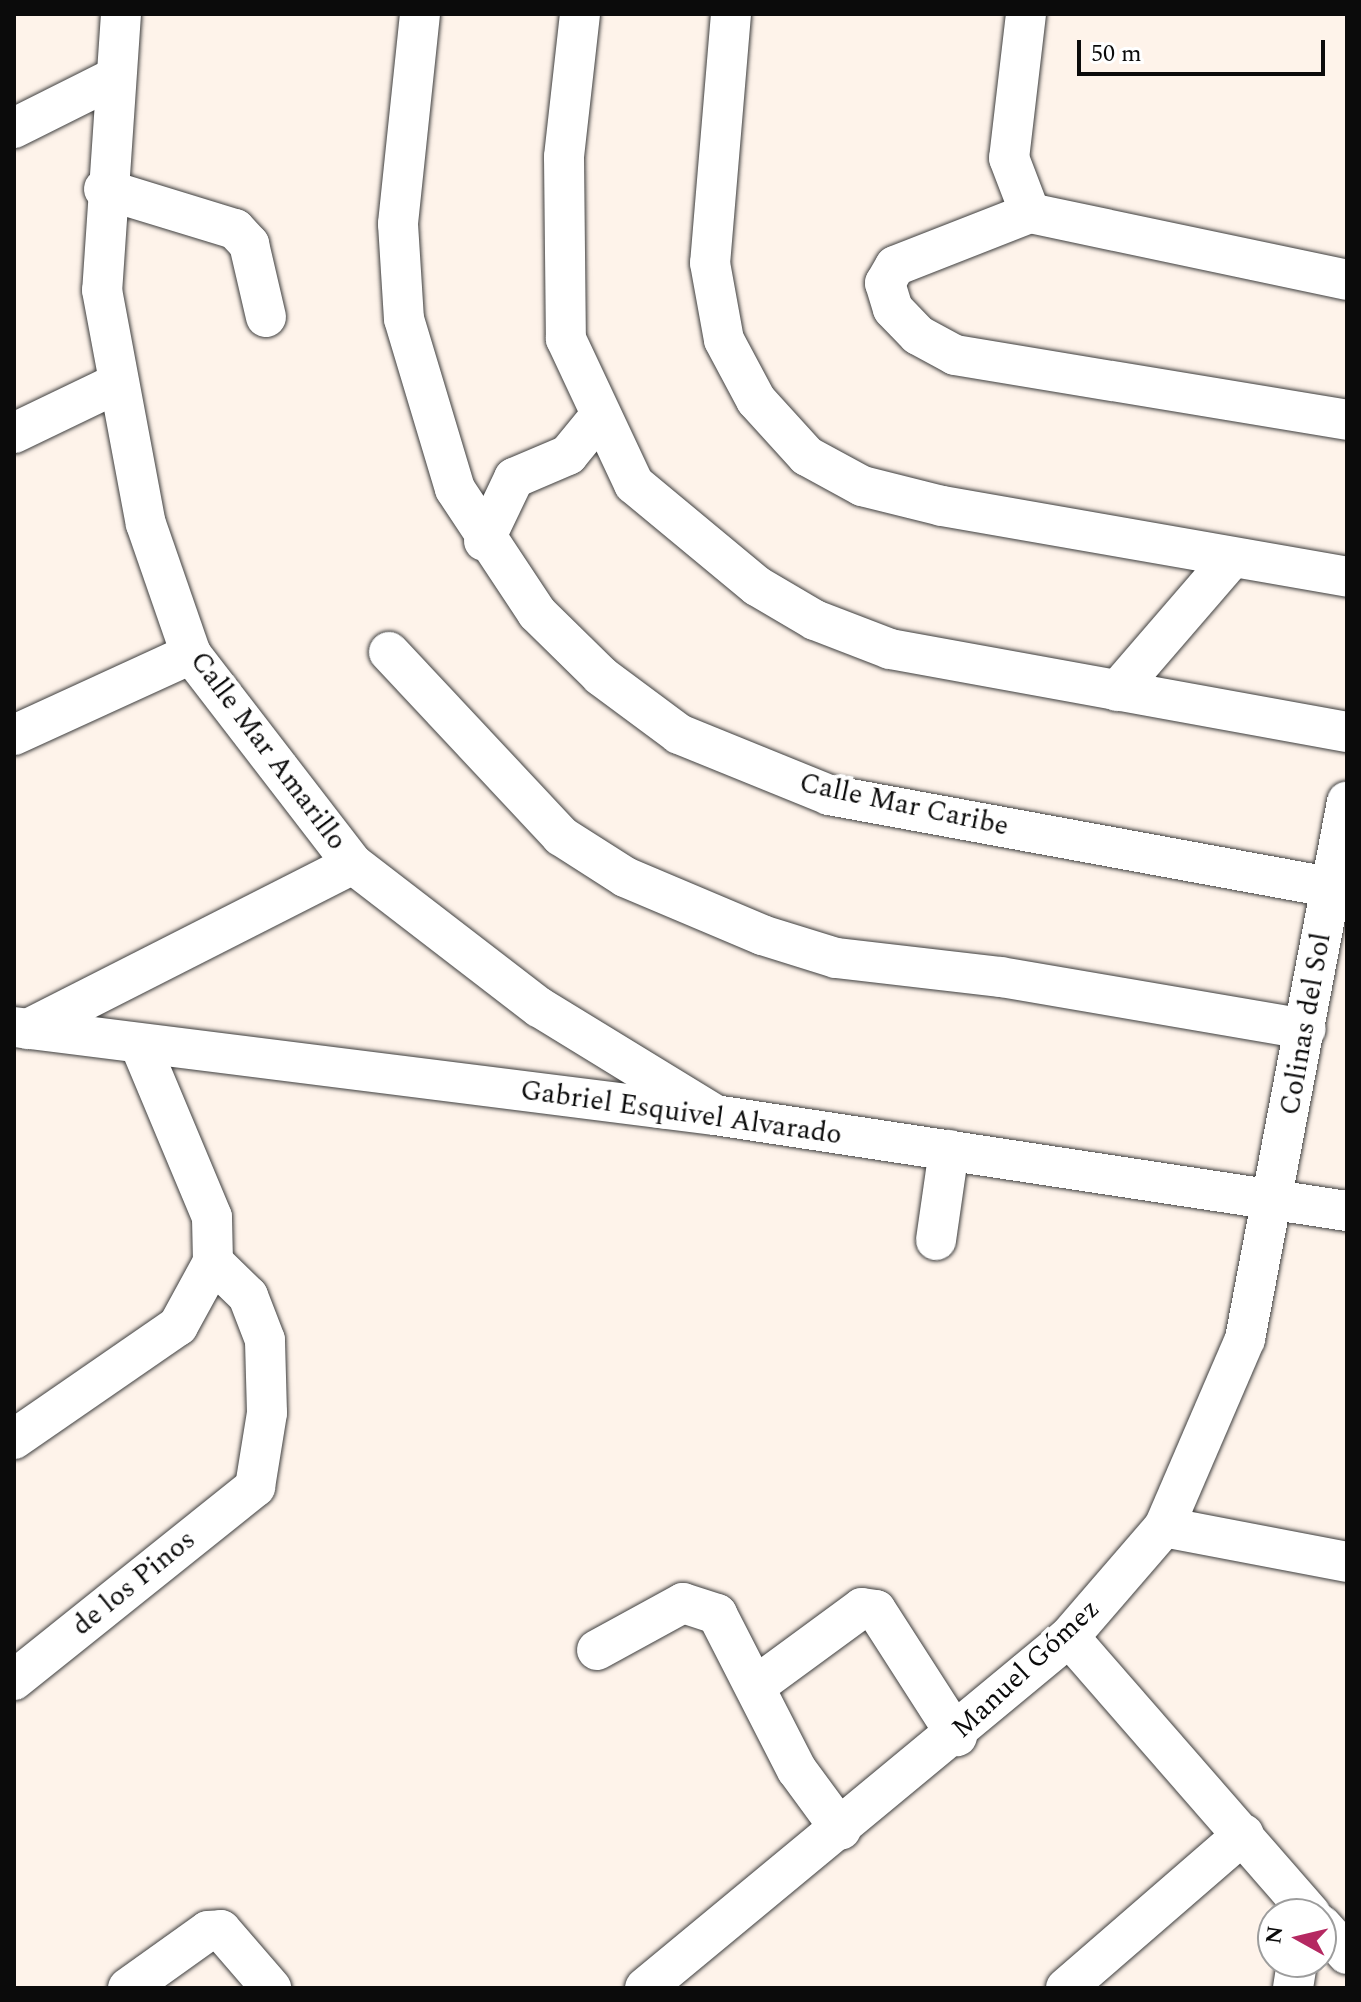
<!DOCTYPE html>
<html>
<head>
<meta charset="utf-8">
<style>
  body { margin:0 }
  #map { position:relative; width:1361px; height:2002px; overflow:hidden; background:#fef3ea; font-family:Spectral,serif }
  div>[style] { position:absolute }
  .roads { filter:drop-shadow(0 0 2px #3e3e3e) drop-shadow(0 0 2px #3e3e3e) }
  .minor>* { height:40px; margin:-20px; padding:0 20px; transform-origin:20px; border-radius:20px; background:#fff }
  span { translate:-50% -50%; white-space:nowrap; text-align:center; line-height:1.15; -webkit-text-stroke:8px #fff; paint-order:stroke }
  .street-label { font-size:28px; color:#0b0b0b }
  .frame { position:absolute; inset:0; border:16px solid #0b0b0b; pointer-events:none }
  .north { position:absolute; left:1257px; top:1898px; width:80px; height:80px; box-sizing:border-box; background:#fff; border:2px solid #9d9d9d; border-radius:50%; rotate:278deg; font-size:22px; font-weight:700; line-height:32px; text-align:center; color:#0b0b0b }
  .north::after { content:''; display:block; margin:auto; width:28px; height:36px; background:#b52962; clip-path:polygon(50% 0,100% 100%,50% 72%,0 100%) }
  .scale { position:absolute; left:1077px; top:40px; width:248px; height:36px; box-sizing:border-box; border:4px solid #0b0b0b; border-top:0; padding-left:10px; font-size:24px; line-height:28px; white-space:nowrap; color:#0b0b0b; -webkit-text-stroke:6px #fff; paint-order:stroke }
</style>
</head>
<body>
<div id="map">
  <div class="roads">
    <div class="minor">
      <div style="left:121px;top:14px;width:277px;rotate:93.9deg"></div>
      <div style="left:102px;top:290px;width:238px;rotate:79.4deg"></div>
      <div style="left:146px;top:524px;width:138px;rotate:70.9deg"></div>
      <div style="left:191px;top:654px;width:265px;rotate:52.4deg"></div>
      <div style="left:353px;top:864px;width:235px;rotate:37.6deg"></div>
      <div style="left:539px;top:1007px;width:206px;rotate:31.5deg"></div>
      <div style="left:420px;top:14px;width:211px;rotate:96deg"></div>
      <div style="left:398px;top:224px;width:95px;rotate:86.4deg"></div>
      <div style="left:404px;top:319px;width:177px;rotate:73.3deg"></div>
      <div style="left:455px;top:489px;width:149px;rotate:56.5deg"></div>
      <div style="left:537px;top:613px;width:90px;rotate:44.5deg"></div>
      <div style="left:601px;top:676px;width:97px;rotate:36.6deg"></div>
      <div style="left:679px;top:734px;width:162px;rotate:22.1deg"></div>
      <div style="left:829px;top:795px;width:508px;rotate:10.43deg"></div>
      <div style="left:580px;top:14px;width:144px;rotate:96.4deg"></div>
      <div style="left:564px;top:157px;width:182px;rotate:89.4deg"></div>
      <div style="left:566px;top:339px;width:160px;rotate:64.9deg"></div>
      <div style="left:634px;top:484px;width:160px;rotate:39.7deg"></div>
      <div style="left:757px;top:586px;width:67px;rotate:30.4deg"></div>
      <div style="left:815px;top:620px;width:80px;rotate:21.1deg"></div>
      <div style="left:890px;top:649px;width:464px;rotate:10.3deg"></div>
      <div style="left:731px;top:14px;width:250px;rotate:94.8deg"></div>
      <div style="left:710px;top:263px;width:78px;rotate:79.7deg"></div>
      <div style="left:724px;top:340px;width:68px;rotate:61.9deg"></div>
      <div style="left:756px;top:400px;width:76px;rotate:47.7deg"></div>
      <div style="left:807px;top:456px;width:63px;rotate:28.6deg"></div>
      <div style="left:862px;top:486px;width:82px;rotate:14deg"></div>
      <div style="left:942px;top:506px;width:411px;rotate:9.9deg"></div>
      <div style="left:1026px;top:14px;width:145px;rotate:96.7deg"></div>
      <div style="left:1009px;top:158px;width:59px;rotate:69.1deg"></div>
      <div style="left:1030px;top:213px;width:324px;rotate:11.9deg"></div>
      <div style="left:14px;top:128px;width:110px;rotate:-26.6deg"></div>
      <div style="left:104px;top:189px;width:137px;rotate:17deg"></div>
      <div style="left:235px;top:229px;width:21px;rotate:47deg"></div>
      <div style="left:249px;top:244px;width:75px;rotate:76.9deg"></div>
      <div style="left:1030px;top:213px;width:145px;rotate:158.6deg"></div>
      <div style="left:895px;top:266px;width:20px;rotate:120deg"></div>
      <div style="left:885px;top:283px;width:27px;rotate:73deg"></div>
      <div style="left:893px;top:309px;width:36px;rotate:46deg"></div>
      <div style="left:918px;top:335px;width:42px;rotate:28.4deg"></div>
      <div style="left:955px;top:355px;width:397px;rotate:9.4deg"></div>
      <div style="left:14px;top:433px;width:115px;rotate:-25.7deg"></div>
      <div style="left:484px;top:541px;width:70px;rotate:-64.5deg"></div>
      <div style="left:514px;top:478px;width:59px;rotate:-23.1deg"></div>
      <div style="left:568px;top:455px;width:49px;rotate:-50.8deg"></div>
      <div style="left:389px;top:652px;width:252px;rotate:46.9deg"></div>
      <div style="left:561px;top:836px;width:76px;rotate:32.6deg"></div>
      <div style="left:625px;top:877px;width:149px;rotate:22.9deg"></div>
      <div style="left:762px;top:935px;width:77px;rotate:17.3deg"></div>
      <div style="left:836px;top:958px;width:166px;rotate:6.6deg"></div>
      <div style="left:1001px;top:977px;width:309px;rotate:9.7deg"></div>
      <div style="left:1117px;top:691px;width:173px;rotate:-49.2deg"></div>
      <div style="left:14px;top:735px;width:195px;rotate:-24.6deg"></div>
      <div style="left:14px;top:1027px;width:707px;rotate:7.16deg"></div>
      <div style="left:715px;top:1115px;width:639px;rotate:8.64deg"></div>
      <div style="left:28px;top:1029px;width:364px;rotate:-26.9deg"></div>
      <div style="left:936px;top:1240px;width:91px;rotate:-81.8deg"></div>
      <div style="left:14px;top:1439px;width:199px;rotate:-34.6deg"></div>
      <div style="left:178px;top:1326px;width:73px;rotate:-61.3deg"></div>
      <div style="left:213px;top:1262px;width:45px;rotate:-91.3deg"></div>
      <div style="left:212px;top:1217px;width:186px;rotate:-112.7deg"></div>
      <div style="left:1164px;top:1527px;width:186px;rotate:10.8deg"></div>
      <div style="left:1069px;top:1637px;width:368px;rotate:48.9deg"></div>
      <div style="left:597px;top:1650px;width:98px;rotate:-28.7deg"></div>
      <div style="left:683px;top:1603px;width:36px;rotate:18deg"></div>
      <div style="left:717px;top:1614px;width:175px;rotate:62.9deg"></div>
      <div style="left:797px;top:1770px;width:74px;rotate:53.7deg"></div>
      <div style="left:14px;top:1680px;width:309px;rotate:-38.7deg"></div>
      <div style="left:255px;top:1487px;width:75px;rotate:-80.8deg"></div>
      <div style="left:267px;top:1413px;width:73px;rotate:-91.6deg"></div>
      <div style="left:265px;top:1340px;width:47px;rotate:-111.1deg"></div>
      <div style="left:248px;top:1296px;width:49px;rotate:-135.8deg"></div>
      <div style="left:757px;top:1685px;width:130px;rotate:-36.3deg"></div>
      <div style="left:862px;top:1608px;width:14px;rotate:8deg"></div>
      <div style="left:876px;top:1610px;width:150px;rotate:57.3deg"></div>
      <div style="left:1321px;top:1925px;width:39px;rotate:48deg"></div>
      <div style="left:128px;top:1988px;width:98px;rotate:-35.5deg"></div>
      <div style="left:208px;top:1931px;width:13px;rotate:-4deg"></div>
      <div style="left:221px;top:1930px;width:77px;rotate:49.2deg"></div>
      <div style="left:645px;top:1988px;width:550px;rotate:-39.62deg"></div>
      <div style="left:1069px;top:1637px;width:145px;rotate:-49.2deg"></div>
      <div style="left:1164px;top:1527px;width:205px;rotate:-66.7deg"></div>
      <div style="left:1245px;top:1339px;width:547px;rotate:-79.25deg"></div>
      <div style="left:1066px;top:1988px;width:235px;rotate:-40.9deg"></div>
      <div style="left:1293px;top:1988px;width:26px;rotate:-81deg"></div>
    </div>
  </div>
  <div class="street-label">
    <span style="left:268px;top:751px;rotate:53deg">Calle Mar Amarillo</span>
    <span style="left:904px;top:805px;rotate:12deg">Calle Mar Caribe</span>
    <span style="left:1306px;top:1024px;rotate:-80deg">Colinas del Sol</span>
    <span style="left:681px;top:1113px;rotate:8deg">Gabriel Esquivel Alvarado</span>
    <span style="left:134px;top:1583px;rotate:-39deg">de los Pinos</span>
    <span style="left:1026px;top:1669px;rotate:-43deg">Manuel Gómez</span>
  </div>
  <div class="frame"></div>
  <div class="north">N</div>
  <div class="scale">50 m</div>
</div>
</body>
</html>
